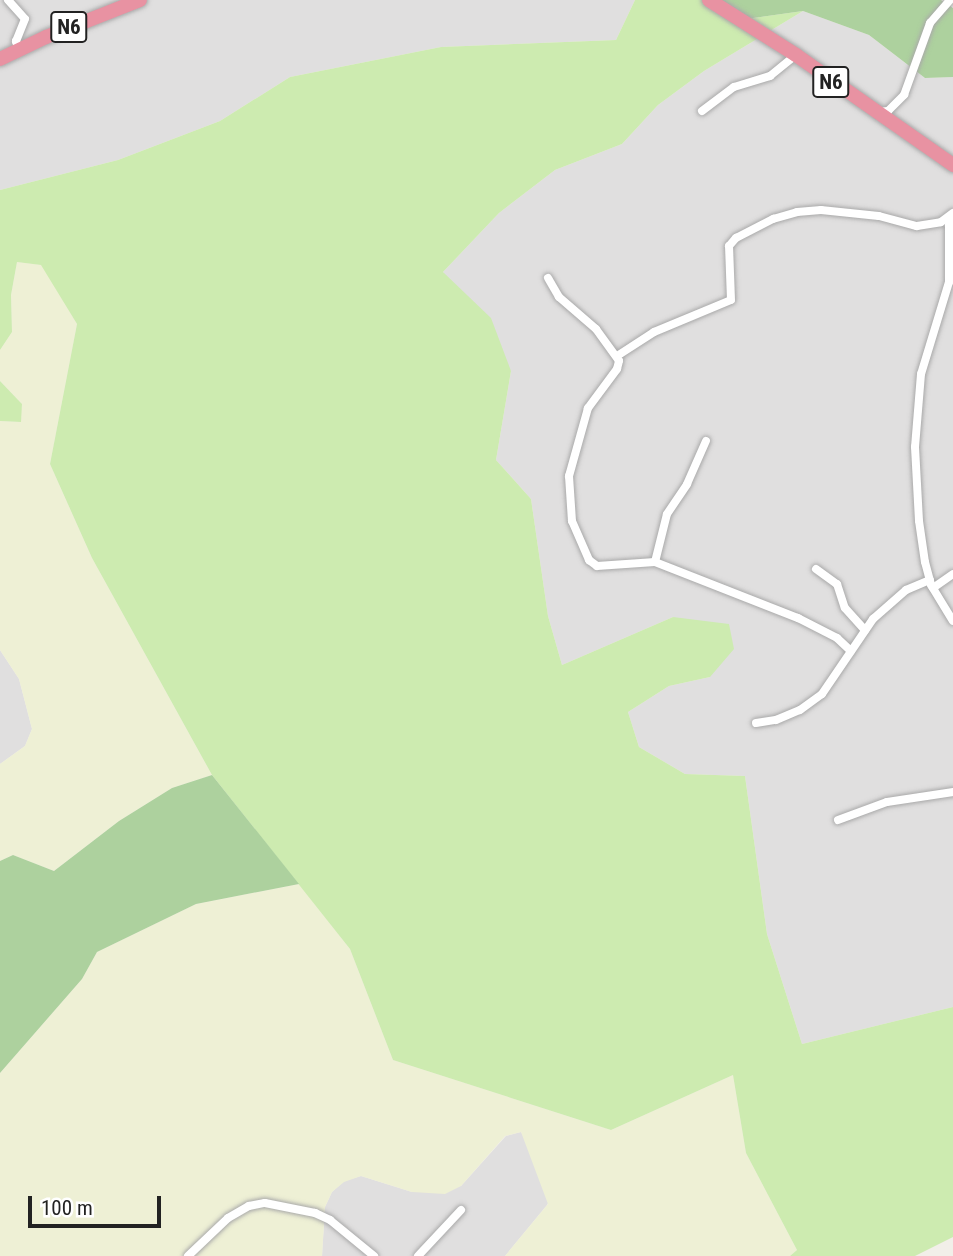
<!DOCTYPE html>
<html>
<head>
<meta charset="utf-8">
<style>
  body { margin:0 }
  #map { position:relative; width:953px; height:1256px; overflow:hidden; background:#f2efe9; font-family:"Roboto Condensed",sans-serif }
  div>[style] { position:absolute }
  .residential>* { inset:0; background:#e0dfdf }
  .farmland>* { inset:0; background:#eef0d5 }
  .grass>* { inset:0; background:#cdebb0 }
  .forest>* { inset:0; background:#add19e }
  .roads { filter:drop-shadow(0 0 2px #a9a9a9) drop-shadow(0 0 2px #a9a9a9) }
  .street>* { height:8px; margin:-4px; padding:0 4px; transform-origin:4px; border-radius:4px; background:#fff }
  .highway>* { height:14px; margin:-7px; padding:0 7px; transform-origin:7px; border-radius:7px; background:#e892a2 }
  span { translate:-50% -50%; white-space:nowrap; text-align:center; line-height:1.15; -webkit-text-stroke:5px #fff; paint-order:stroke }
  .shield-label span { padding:2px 5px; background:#fff; border:2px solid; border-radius:5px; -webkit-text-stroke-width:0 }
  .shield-label { font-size:21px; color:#222; font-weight:700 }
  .scale { position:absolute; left:28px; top:1196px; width:133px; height:32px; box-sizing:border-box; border:4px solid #222; border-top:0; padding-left:9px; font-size:21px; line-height:24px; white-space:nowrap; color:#222; -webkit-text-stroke:5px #fff; paint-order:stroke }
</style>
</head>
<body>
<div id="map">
  <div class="residential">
    <div style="clip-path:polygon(0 0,635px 0,616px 40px,441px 47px,290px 77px,220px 121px,118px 160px,0 190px)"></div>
    <div style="clip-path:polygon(803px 11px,869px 35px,925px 78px,953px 77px,953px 1007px,802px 1044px,767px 934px,745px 776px,685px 774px,639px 747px,628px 712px,669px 686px,710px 677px,673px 617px,562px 665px,548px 616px,531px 499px,496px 460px,511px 371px,443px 272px,499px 213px,555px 170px,622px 144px,658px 105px,704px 71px)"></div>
    <div style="clip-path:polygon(0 650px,19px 679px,32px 729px,25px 746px,0 764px)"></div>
    <div style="clip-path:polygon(521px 1132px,554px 1190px,547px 1205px,505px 1256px,322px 1256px,325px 1207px,332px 1192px,344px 1181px,361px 1176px,412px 1192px,461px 1186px,506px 1136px)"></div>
  </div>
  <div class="farmland">
    <div style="clip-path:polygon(17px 262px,42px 265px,77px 324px,50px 464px,92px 558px,212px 775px,172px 788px,119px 821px,54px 871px,13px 855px,0 861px,0 764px,25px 746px,32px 729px,19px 679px,0 650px,0 421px,20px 422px,22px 404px,0 381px,0 350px,12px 332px,11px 295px)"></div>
    <div style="clip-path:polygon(299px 884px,350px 949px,393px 1060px,611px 1130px,733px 1075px,746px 1153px,797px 1250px,790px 1256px,505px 1256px,548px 1204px,521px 1132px,505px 1136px,461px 1186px,445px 1194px,412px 1192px,361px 1176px,344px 1182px,332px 1192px,325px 1207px,322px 1256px,0 1256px,0 1073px,82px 979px,97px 952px,196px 904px)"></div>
  </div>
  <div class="grass">
    <div style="clip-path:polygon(635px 0,721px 0,746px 19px,803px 11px,704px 71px,658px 105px,622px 144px,555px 170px,499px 213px,443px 272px,491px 318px,511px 371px,496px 460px,531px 499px,548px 616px,562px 665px,673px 617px,729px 624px,734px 649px,710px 677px,669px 686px,628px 712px,639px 747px,685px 774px,745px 776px,767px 934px,802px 1044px,953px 1007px,953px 1237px,915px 1256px,790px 1256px,797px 1250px,746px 1153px,733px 1075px,611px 1130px,393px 1060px,350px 949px,212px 775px,92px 558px,50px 464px,77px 324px,41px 265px,17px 262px,11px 295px,12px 332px,0 350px,0 190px,118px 160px,220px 121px,290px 77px,441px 47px,616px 40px)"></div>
    <div style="clip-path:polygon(0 381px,22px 404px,21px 422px,0 421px)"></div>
  </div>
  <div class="forest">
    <div style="clip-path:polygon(721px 0,941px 0,953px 8px,953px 77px,925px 78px,869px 35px,803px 11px,746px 19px)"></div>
    <div style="clip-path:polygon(212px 775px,299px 884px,196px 904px,97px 952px,82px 979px,0 1073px,0 861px,13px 855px,54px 871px,119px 821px,172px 788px)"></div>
  </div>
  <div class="roads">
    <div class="street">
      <div style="left:8px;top:0;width:25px;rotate:48deg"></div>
      <div style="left:25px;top:19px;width:24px;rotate:112deg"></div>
      <div style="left:16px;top:41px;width:8px;rotate:76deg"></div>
      <div style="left:702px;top:111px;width:40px;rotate:-37deg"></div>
      <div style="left:734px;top:87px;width:38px;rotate:-17deg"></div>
      <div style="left:770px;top:76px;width:33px;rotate:-39deg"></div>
      <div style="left:878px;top:112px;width:10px;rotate:-6deg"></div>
      <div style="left:888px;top:111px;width:23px;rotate:-45deg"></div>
      <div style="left:904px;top:95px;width:77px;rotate:-70.1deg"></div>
      <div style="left:930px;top:23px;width:30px;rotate:-49deg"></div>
      <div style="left:953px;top:214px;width:12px;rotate:110deg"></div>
      <div style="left:949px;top:225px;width:57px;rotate:90deg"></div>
      <div style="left:949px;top:282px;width:96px;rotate:106.9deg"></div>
      <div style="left:921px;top:374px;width:73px;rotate:94.7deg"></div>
      <div style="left:915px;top:447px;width:74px;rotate:86.9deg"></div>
      <div style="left:919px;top:521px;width:41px;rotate:81.7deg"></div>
      <div style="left:925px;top:562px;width:24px;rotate:75deg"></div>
      <div style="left:931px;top:585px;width:42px;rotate:58.6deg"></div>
      <div style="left:548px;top:278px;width:22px;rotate:60deg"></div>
      <div style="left:559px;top:297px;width:49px;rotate:40.9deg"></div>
      <div style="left:596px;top:329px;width:39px;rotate:54deg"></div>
      <div style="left:619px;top:361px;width:8px;rotate:104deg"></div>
      <div style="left:617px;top:369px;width:49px;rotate:126.6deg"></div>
      <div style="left:588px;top:408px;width:71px;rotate:105.6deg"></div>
      <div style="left:569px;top:476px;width:45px;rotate:86.2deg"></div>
      <div style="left:572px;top:521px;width:43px;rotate:66.4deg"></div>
      <div style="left:589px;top:560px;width:10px;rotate:37deg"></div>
      <div style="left:597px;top:566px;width:58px;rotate:-3.9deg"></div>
      <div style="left:655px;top:562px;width:154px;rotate:21.4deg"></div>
      <div style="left:798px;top:618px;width:44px;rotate:27.1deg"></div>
      <div style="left:837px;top:638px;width:19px;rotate:43deg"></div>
      <div style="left:617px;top:356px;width:44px;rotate:-33deg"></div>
      <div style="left:654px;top:332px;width:83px;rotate:-22.6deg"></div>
      <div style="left:731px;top:300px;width:54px;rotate:-92.1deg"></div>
      <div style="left:729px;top:246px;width:11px;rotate:-49deg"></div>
      <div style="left:736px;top:238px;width:42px;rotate:-27.2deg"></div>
      <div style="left:773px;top:219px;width:25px;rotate:-16deg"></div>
      <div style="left:797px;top:212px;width:24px;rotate:-5deg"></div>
      <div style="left:821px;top:210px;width:58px;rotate:5.9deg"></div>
      <div style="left:879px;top:216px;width:39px;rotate:15deg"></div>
      <div style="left:917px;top:226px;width:24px;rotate:-9deg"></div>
      <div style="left:941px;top:222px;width:15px;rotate:-37deg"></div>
      <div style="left:655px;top:562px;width:49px;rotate:-76deg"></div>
      <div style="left:667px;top:514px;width:36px;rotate:-56deg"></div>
      <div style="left:687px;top:484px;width:47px;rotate:-66.2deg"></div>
      <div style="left:816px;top:569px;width:26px;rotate:36deg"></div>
      <div style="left:837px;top:584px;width:25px;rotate:72deg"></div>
      <div style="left:845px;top:608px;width:30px;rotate:48deg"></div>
      <div style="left:933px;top:588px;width:24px;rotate:-35deg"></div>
      <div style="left:756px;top:723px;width:20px;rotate:-9deg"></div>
      <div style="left:776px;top:720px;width:26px;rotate:-23deg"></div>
      <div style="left:800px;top:710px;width:27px;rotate:-36deg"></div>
      <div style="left:822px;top:694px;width:91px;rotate:-55.8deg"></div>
      <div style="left:873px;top:619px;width:44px;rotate:-41.3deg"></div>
      <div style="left:906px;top:590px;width:26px;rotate:-23deg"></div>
      <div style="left:838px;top:820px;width:52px;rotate:-20.2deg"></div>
      <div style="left:887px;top:802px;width:67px;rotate:-8.6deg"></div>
      <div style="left:188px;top:1256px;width:55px;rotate:-43.5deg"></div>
      <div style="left:228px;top:1218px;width:24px;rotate:-30deg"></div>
      <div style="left:249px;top:1206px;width:16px;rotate:-11deg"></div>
      <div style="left:265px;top:1203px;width:51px;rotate:11.3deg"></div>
      <div style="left:315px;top:1213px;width:17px;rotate:25deg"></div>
      <div style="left:330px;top:1220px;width:57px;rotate:39.3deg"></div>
      <div style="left:418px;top:1256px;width:63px;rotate:-46.9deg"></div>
    </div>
    <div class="highway">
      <div style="left:709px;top:0;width:103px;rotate:32.3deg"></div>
      <div style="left:796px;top:55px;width:192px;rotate:35deg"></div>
      <div style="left:0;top:59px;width:51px;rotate:-25.6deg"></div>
      <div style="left:46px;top:37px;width:101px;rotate:-21.5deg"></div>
    </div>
  </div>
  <div class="shield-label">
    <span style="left:69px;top:27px">N6</span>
    <span style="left:831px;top:82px">N6</span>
  </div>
  <div class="scale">100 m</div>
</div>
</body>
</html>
